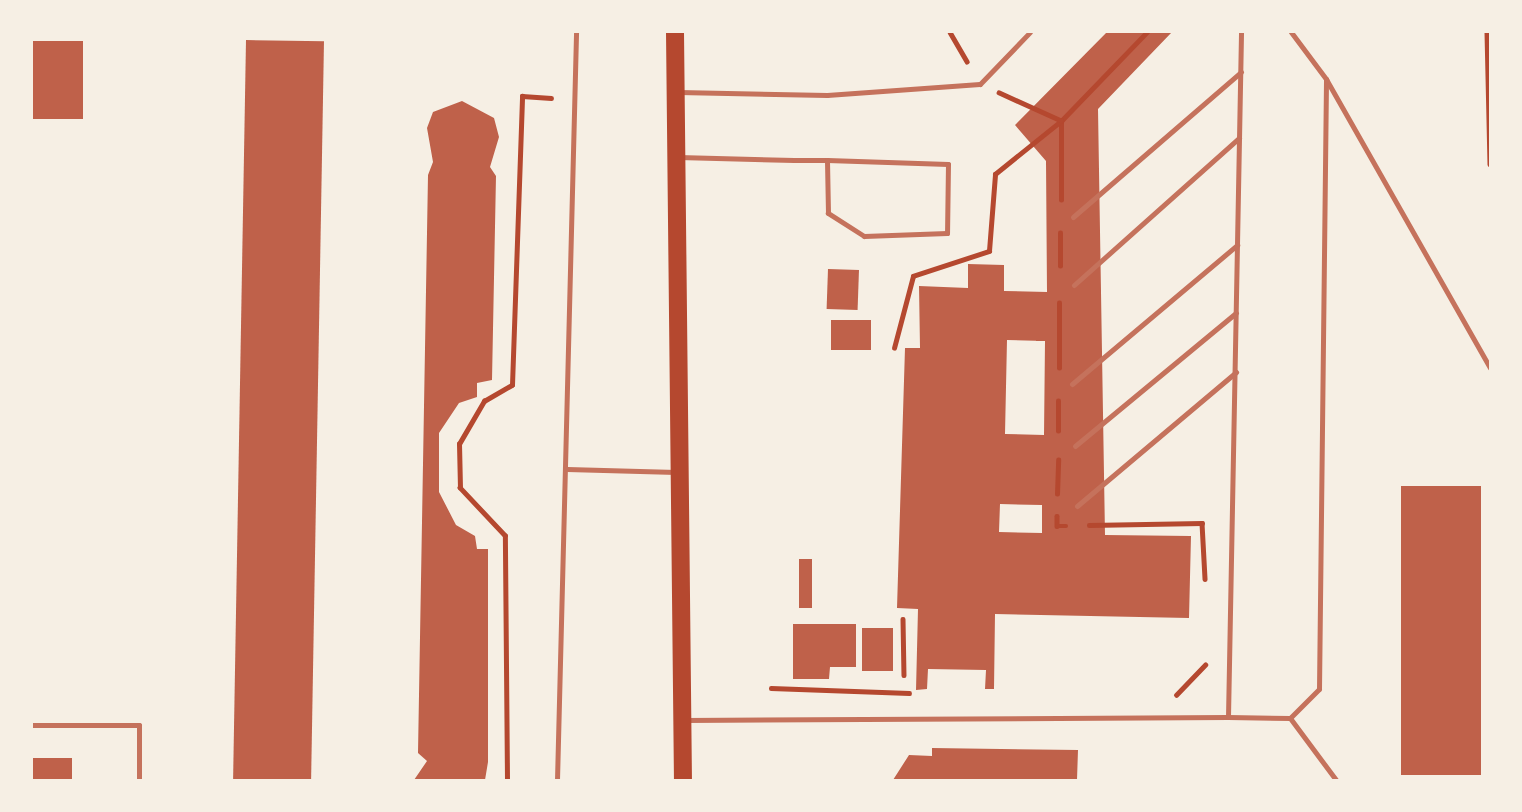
<!DOCTYPE html>
<html>
<head>
<meta charset="utf-8">
<style>
  body { margin:0 }
  #map { position:relative; width:1522px; height:812px; overflow:hidden; background:#f6efe4; font-family:Raleway,sans-serif }
  div>[style] { position:absolute }
  .building>* { inset:0; background:#bf614a; transform-origin:0 0 }
  .path>* { height:4.5px; margin:-2.25px; padding:0 2.25px; transform-origin:2.25px; border-radius:2.25px; background:#b5482f }
  .service>* { height:5px; margin:-2.5px; padding:0 2.5px; transform-origin:2.5px; border-radius:2.5px; background:#c5725c }
  .primary>* { height:18px; margin:-9px; padding:0 9px; transform-origin:9px; border-radius:9px; background:#b5482f }
  span { translate:-50% -50%; white-space:nowrap; text-align:center; line-height:1.15; -webkit-text-stroke:5px #f6efe4; paint-order:stroke }
  .frame { position:absolute; inset:0; border:33px solid #f6efe4; pointer-events:none }
</style>
</head>
<body>
<div id="map">
  <div class="building">
    <div style="clip-path:polygon(evenodd,1107px 32px,1172px 32px,1098px 109px,1105px 535px,1191px 536px,1189px 618px,995px 614px,994px 689px,985px 689px,986px 670px,928px 669px,927px 689px,916px 690px,918px 609px,897px 608px,905px 348px,920px 348px,919px 286px,968px 288px,968px 264px,1004px 265px,1004px 291px,1047px 292px,1046px 161px,1015px 125px,1107px 32px,1007px 340px,1045px 341px,1044px 435px,1005px 434px,1007px 340px,1107px 32px,1000px 504px,1042px 505px,1042px 533px,999px 532px,1000px 504px)"></div>
    <div style="left:246px;top:40px;width:78px;height:740px;rotate:1deg"></div>
    <div style="left:32px;top:41px;width:51px;height:78px"></div>
    <div style="clip-path:polygon(462px 101px,494px 118px,499px 137px,490px 167px,496px 176px,492px 380px,477px 383px,477px 397px,459px 403px,439px 433px,439px 492px,456px 525px,475px 536px,477px 549px,488px 549px,488px 762px,485px 780px,414px 780px,427px 761px,418px 753px,428px 175px,433px 162px,427px 128px,433px 112px)"></div>
    <div style="left:828px;top:269px;width:31px;height:40px;rotate:2deg"></div>
    <div style="left:831px;top:320px;width:40px;height:30px"></div>
    <div style="left:1401px;top:486px;width:80px;height:289px"></div>
    <div style="left:799px;top:559px;width:13px;height:49px"></div>
    <div style="clip-path:polygon(793px 624px,856px 624px,856px 667px,830px 667px,829px 679px,793px 679px)"></div>
    <div style="left:862px;top:628px;width:31px;height:43px"></div>
    <div style="clip-path:polygon(932px 748px,1078px 750px,1077px 780px,893px 780px,909px 755px,932px 756px)"></div>
    <div style="left:32px;top:758px;width:40px;height:22px"></div>
  </div>
  <div class="path">
    <div style="left:950px;top:32px;width:34px;rotate:60deg"></div>
    <div style="left:1487px;top:32px;width:132px;rotate:88.7deg"></div>
    <div style="left:1061px;top:200px;width:79px;rotate:-90deg"></div>
    <div style="left:1061px;top:121px;width:124px;rotate:-46deg"></div>
    <div style="left:1060px;top:266px;width:33px;rotate:-90deg"></div>
    <div style="left:894px;top:348px;width:74px;rotate:-75.2deg"></div>
    <div style="left:913px;top:276px;width:80px;rotate:-18.2deg"></div>
    <div style="left:989px;top:251px;width:77px;rotate:-85.5deg"></div>
    <div style="left:995px;top:174px;width:85px;rotate:-38.8deg"></div>
    <div style="left:1061px;top:121px;width:68px;rotate:-155.7deg"></div>
    <div style="left:1059px;top:368px;width:65px;rotate:-90deg"></div>
    <div style="left:1058px;top:431px;width:30px;rotate:-90deg"></div>
    <div style="left:1057px;top:494px;width:34px;rotate:-88deg"></div>
    <div style="left:1057px;top:516px;width:10px;rotate:90deg"></div>
    <div style="left:1057px;top:526px;width:9px"></div>
    <div style="left:1089px;top:525px;width:113px;rotate:-1deg"></div>
    <div style="left:1202px;top:523px;width:56px;rotate:86.9deg"></div>
    <div style="left:903px;top:619px;width:56px;rotate:89deg"></div>
    <div style="left:771px;top:688px;width:138px;rotate:2.1deg"></div>
    <div style="left:1176px;top:695px;width:42px;rotate:-46deg"></div>
    <div style="left:507px;top:780px;width:244px;rotate:-90.5deg"></div>
    <div style="left:505px;top:536px;width:66px;rotate:-133.2deg"></div>
    <div style="left:460px;top:488px;width:44px;rotate:-91.3deg"></div>
    <div style="left:459px;top:444px;width:50px;rotate:-59.8deg"></div>
    <div style="left:484px;top:401px;width:32px;rotate:-30deg"></div>
    <div style="left:512px;top:385px;width:289px;rotate:-88deg"></div>
    <div style="left:522px;top:96px;width:29px;rotate:4deg"></div>
  </div>
  <div class="service">
    <div style="left:1291px;top:32px;width:59px;rotate:53.3deg"></div>
    <div style="left:1326px;top:79px;width:332px;rotate:60.4deg"></div>
    <div style="left:678px;top:92px;width:149px;rotate:1.2deg"></div>
    <div style="left:827px;top:95px;width:153px;rotate:-4.1deg"></div>
    <div style="left:980px;top:84px;width:72px;rotate:-46.1deg"></div>
    <div style="left:678px;top:157px;width:116px;rotate:1.5deg"></div>
    <div style="left:794px;top:160px;width:33px"></div>
    <div style="left:827px;top:160px;width:121px;rotate:1.9deg"></div>
    <div style="left:948px;top:164px;width:69px;rotate:90.8deg"></div>
    <div style="left:947px;top:233px;width:83px;rotate:177.9deg"></div>
    <div style="left:864px;top:236px;width:43px;rotate:-147.4deg"></div>
    <div style="left:828px;top:213px;width:53px;rotate:-91.1deg"></div>
    <div style="left:1073px;top:217px;width:222px;rotate:-40.8deg"></div>
    <div style="left:1074px;top:285px;width:221px;rotate:-41.7deg"></div>
    <div style="left:1072px;top:384px;width:216px;rotate:-40.1deg"></div>
    <div style="left:1075px;top:446px;width:209px;rotate:-39.6deg"></div>
    <div style="left:567px;top:469px;width:109px;rotate:1.6deg"></div>
    <div style="left:1077px;top:506px;width:208px;rotate:-40.1deg"></div>
    <div style="left:1228px;top:717px;width:62px;rotate:0.9deg"></div>
    <div style="left:1290px;top:718px;width:41px;rotate:-45deg"></div>
    <div style="left:1319px;top:689px;width:610px;rotate:-89.34deg"></div>
    <div style="left:1290px;top:718px;width:77px;rotate:53.4deg"></div>
    <div style="left:685px;top:720px;width:543px;rotate:-0.32deg"></div>
    <div style="left:1228px;top:717px;width:685px;rotate:-88.91deg"></div>
    <div style="left:32px;top:725px;width:107px"></div>
    <div style="left:139px;top:725px;width:55px;rotate:90deg"></div>
    <div style="left:557px;top:780px;width:748px;rotate:-88.54deg"></div>
  </div>
  <div class="primary">
    <div style="left:675px;top:32px;width:748px;rotate:89.39deg"></div>
  </div>
  <div class="frame"></div>
</div>
</body>
</html>
